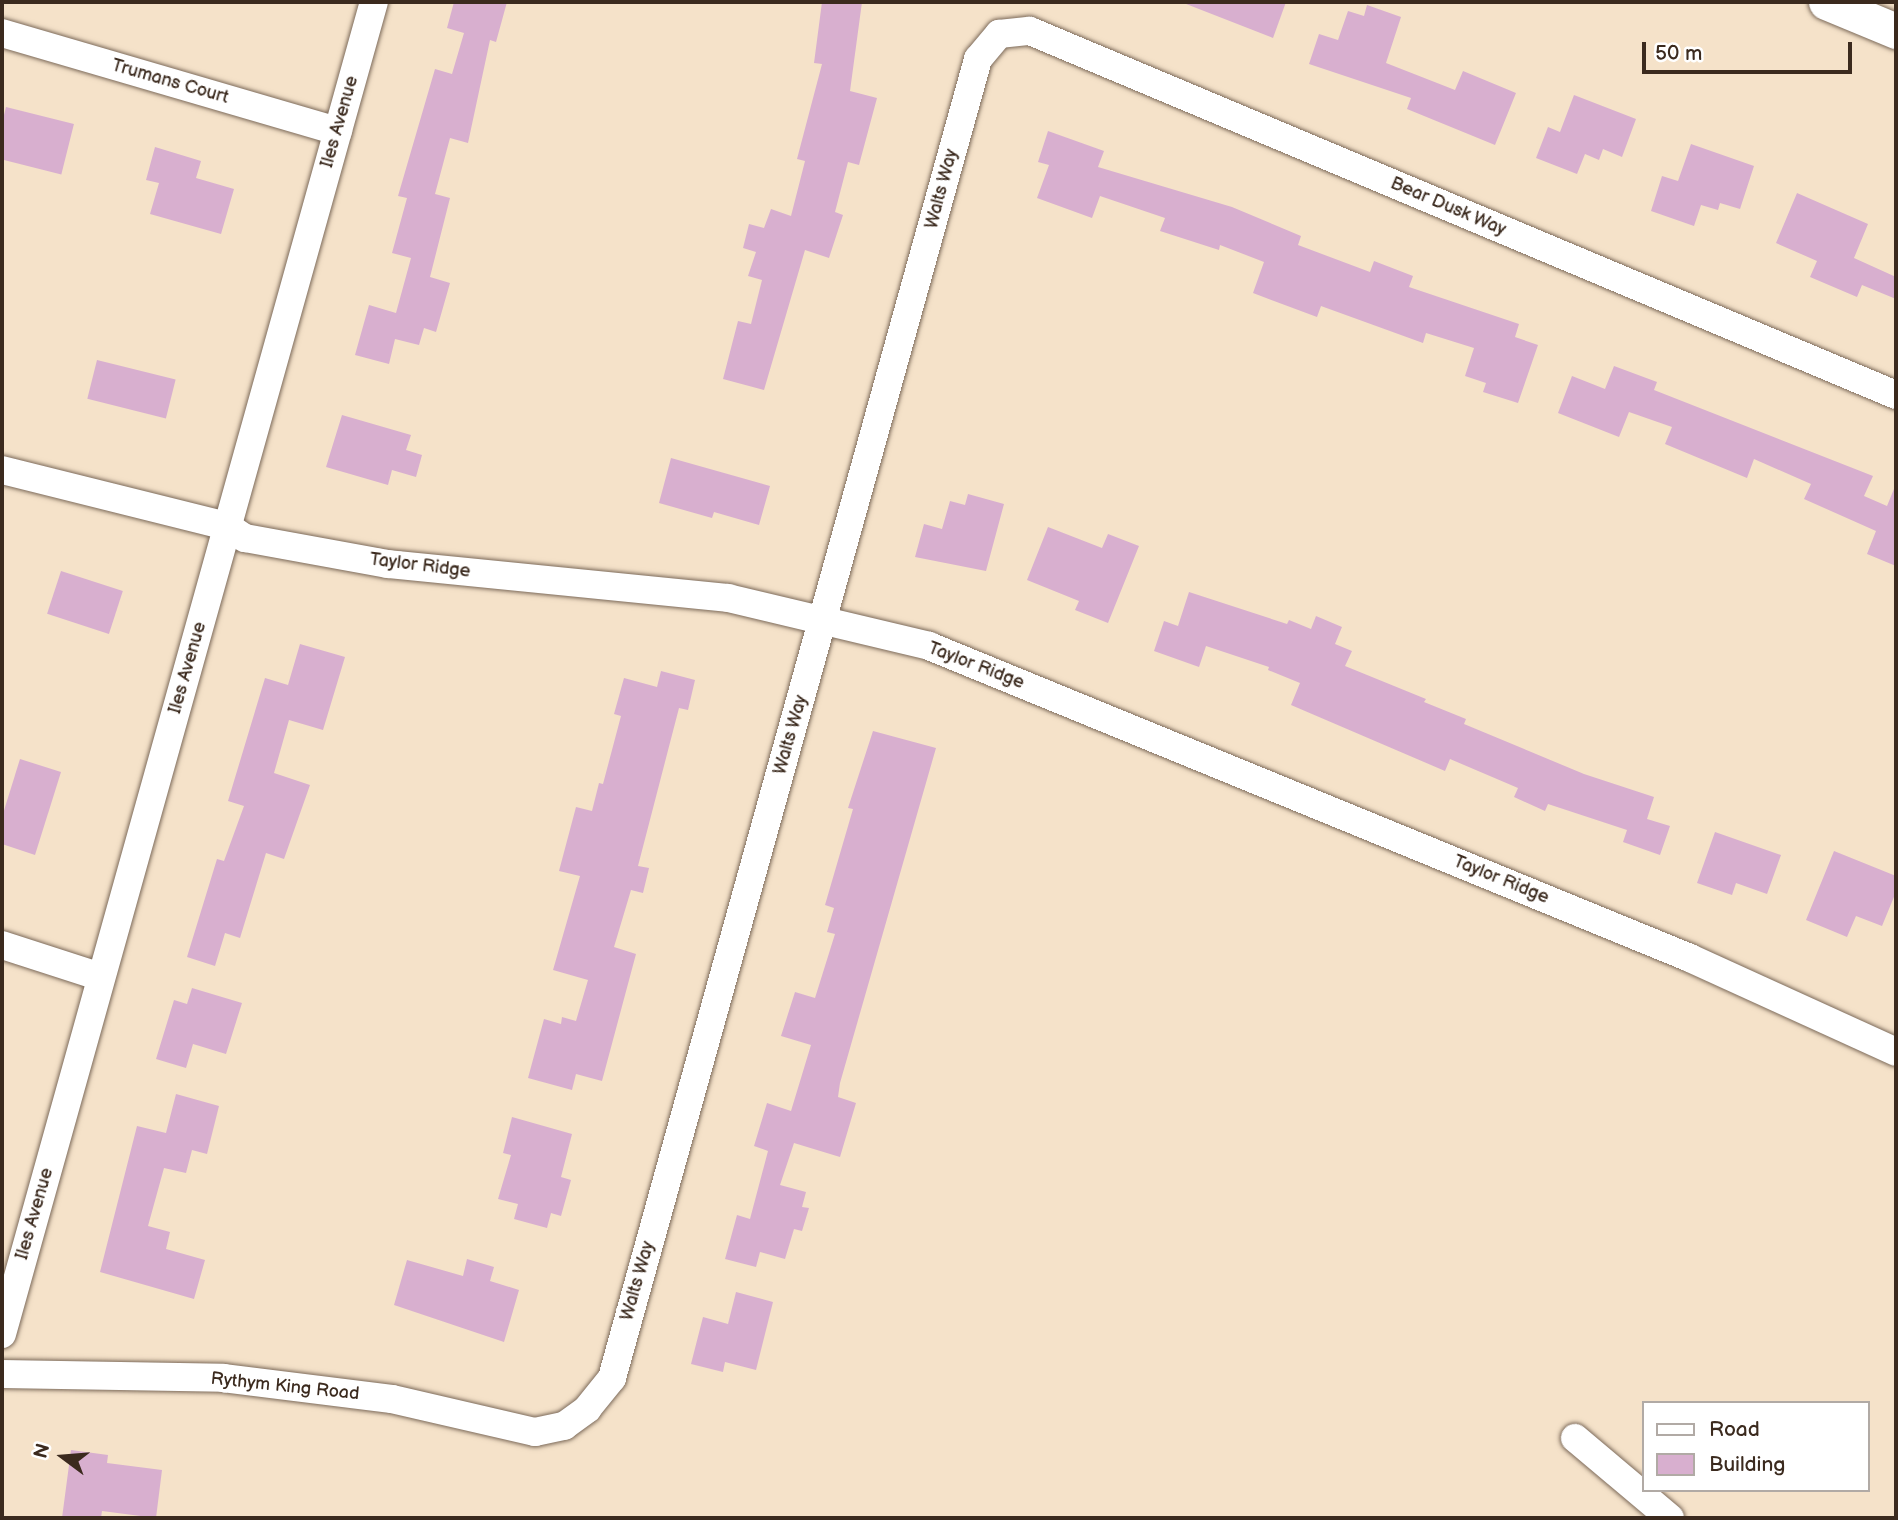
<!DOCTYPE html>
<html>
<head>
<meta charset="utf-8">
<style>
  body { margin:0 }
  #map { position:relative; width:1898px; height:1520px; overflow:hidden; background:#f5e2c9; font-family:"Balsamiq Sans",sans-serif }
  div>[style] { position:absolute }
  .building>* { inset:0; background:#d8afcf; transform-origin:0 0 }
  .roads { filter:drop-shadow(0 0 2px #7c6a5a) drop-shadow(0 0 2px #7c6a5a) }
  .minor>* { height:28px; margin:-14px; padding:0 14px; transform-origin:14px; border-radius:14px; background:#fff }
  .major>* { height:35px; margin:-17.5px; padding:0 17.5px; transform-origin:17.5px; border-radius:17.5px; background:#fff }
  span { translate:-50% -50%; white-space:nowrap; text-align:center; line-height:1.15; -webkit-text-stroke:7px #fff; paint-order:stroke }
  .street-label { font-size:18px; color:#3b2a1e }
  .frame { position:absolute; inset:0; border:4px solid #3b2a1e; pointer-events:none }
  .legend { position:absolute; left:1642px; top:1401px; width:228px; height:91px; box-sizing:border-box; background:#fff; border:2px solid #b1aaa5; margin:0; padding:9px 12px; list-style:none; font-size:21px; color:#3b2a1e }
  .legend li { display:flex; align-items:center; gap:14px; height:35px }
  .legend b { width:35px; border:2px solid #b1aaa5 }
  .north { position:absolute; left:28px; top:1422px; width:70px; height:70px; -webkit-text-stroke:5px #fff; paint-order:stroke; rotate:286deg; font-size:19px; font-weight:700; line-height:28px; text-align:center; color:#3b2a1e }
  .north::after { content:''; display:block; margin:auto; width:24px; height:32px; background:#3b2a1e; clip-path:polygon(50% 0,100% 100%,50% 72%,0 100%) }
  .scale { position:absolute; left:1642px; top:42px; width:210px; height:32px; box-sizing:border-box; border:4px solid #3b2a1e; border-top:0; padding-left:9px; font-size:21px; line-height:24px; white-space:nowrap; color:#3b2a1e; -webkit-text-stroke:5px #fff; paint-order:stroke }
</style>
</head>
<body>
<div id="map">
  <div class="building">
    <div style="clip-path:polygon(454px 2px,507px 2px,496px 42px,490px 40px,468px 143px,450px 138px,435px 194px,450px 198px,430px 277px,450px 283px,436px 332px,424px 328px,419px 345px,395px 339px,389px 364px,355px 355px,369px 305px,396px 313px,411px 258px,392px 253px,407px 198px,398px 196px,435px 69px,452px 74px,464px 33px,447px 28px)"></div>
    <div style="clip-path:polygon(822px 2px,862px 2px,850px 91px,877px 98px,859px 165px,848px 162px,835px 212px,843px 215px,829px 258px,805px 250px,764px 390px,723px 379px,738px 321px,751px 324px,762px 280px,748px 276px,756px 252px,743px 248px,749px 224px,764px 228px,771px 209px,791px 216px,805px 161px,797px 159px,822px 64px,814px 63px)"></div>
    <div style="clip-path:polygon(1181px 2px,1286px 2px,1273px 38px)"></div>
    <div style="clip-path:polygon(1367px 5px,1401px 17px,1386px 63px,1455px 90px,1463px 71px,1516px 93px,1495px 145px,1407px 109px,1411px 98px,1309px 64px,1319px 34px,1338px 40px,1348px 11px,1364px 16px)"></div>
    <div style="clip-path:polygon(1574px 95px,1636px 119px,1622px 157px,1603px 149px,1599px 160px,1585px 154px,1577px 174px,1536px 158px,1548px 127px,1560px 132px)"></div>
    <div style="left:6px;top:107px;width:70px;height:52px;rotate:14deg"></div>
    <div style="clip-path:polygon(1048px 131px,1104px 151px,1098px 167px,1232px 207px,1301px 236px,1298px 245px,1370px 272px,1374px 261px,1413px 276px,1409px 287px,1519px 324px,1515px 337px,1538px 345px,1518px 403px,1483px 392px,1486px 383px,1465px 376px,1474px 348px,1426px 333px,1423px 343px,1321px 306px,1317px 317px,1253px 293px,1264px 262px,1220px 245px,1219px 250px,1160px 231px,1165px 218px,1100px 196px,1092px 218px,1037px 198px,1049px 165px,1038px 162px)"></div>
    <div style="clip-path:polygon(1691px 144px,1754px 166px,1740px 209px,1720px 203px,1718px 210px,1701px 205px,1694px 226px,1651px 211px,1662px 176px,1678px 181px)"></div>
    <div style="clip-path:polygon(155px 147px,201px 161px,196px 178px,234px 189px,221px 234px,150px 214px,159px 183px,146px 180px)"></div>
    <div style="clip-path:polygon(1797px 193px,1868px 224px,1854px 258px,1896px 277px,1896px 299px,1862px 285px,1857px 297px,1810px 277px,1817px 261px,1776px 243px)"></div>
    <div style="left:97px;top:360px;width:81px;height:40px;rotate:14deg"></div>
    <div style="clip-path:polygon(1614px 366px,1657px 382px,1654px 390px,1873px 476px,1864px 496px,1887px 506px,1896px 484px,1896px 566px,1867px 554px,1876px 531px,1804px 499px,1811px 484px,1754px 459px,1747px 478px,1665px 444px,1672px 427px,1629px 412px,1619px 437px,1558px 413px,1572px 376px,1605px 389px)"></div>
    <div style="clip-path:polygon(342px 415px,411px 435px,406px 450px,422px 455px,416px 477px,392px 470px,388px 485px,326px 467px)"></div>
    <div style="clip-path:polygon(671px 458px,770px 486px,759px 525px,714px 512px,712px 518px,659px 503px)"></div>
    <div style="clip-path:polygon(968px 494px,1004px 504px,986px 571px,915px 557px,924px 524px,942px 529px,950px 501px,965px 505px)"></div>
    <div style="clip-path:polygon(1048px 527px,1102px 548px,1108px 534px,1139px 546px,1108px 623px,1075px 610px,1079px 601px,1027px 580px)"></div>
    <div style="left:61px;top:571px;width:65px;height:45px;rotate:18deg"></div>
    <div style="clip-path:polygon(1189px 592px,1287px 624px,1289px 620px,1311px 629px,1316px 616px,1342px 627px,1335px 644px,1352px 651px,1345px 666px,1426px 699px,1424px 702px,1466px 719px,1464px 724px,1584px 774px,1654px 797px,1647px 819px,1670px 826px,1660px 855px,1623px 842px,1627px 830px,1548px 804px,1545px 811px,1514px 797px,1518px 788px,1450px 759px,1445px 771px,1291px 705px,1300px 683px,1268px 670px,1269px 667px,1206px 646px,1199px 667px,1154px 651px,1164px 621px,1178px 626px)"></div>
    <div style="clip-path:polygon(300px 644px,345px 657px,323px 730px,289px 720px,274px 773px,310px 785px,284px 859px,266px 853px,240px 938px,225px 933px,215px 966px,187px 957px,217px 859px,224px 861px,244px 806px,228px 801px,265px 678px,288px 685px)"></div>
    <div style="clip-path:polygon(661px 671px,695px 680px,688px 710px,679px 708px,638px 866px,649px 868px,643px 893px,631px 890px,614px 947px,636px 954px,602px 1081px,576px 1074px,572px 1090px,528px 1078px,544px 1019px,561px 1024px,562px 1017px,576px 1021px,588px 980px,553px 970px,580px 876px,559px 871px,576px 807px,592px 811px,599px 783px,603px 784px,621px 716px,614px 714px,624px 678px,657px 687px)"></div>
    <div style="clip-path:polygon(873px 731px,936px 748px,840px 1083px,838px 1097px,856px 1103px,840px 1157px,794px 1143px,780px 1185px,806px 1192px,802px 1207px,809px 1208px,802px 1231px,794px 1229px,785px 1259px,760px 1252px,756px 1267px,725px 1259px,737px 1215px,750px 1219px,768px 1151px,754px 1146px,767px 1103px,791px 1111px,811px 1045px,781px 1036px,795px 992px,815px 998px,835px 934px,827px 932px,834px 908px,825px 905px,853px 809px,848px 808px)"></div>
    <div style="clip-path:polygon(20px 759px,61px 772px,35px 855px,2px 844px,2px 817px)"></div>
    <div style="clip-path:polygon(1715px 832px,1781px 855px,1767px 894px,1736px 883px,1732px 895px,1697px 883px)"></div>
    <div style="clip-path:polygon(1834px 851px,1896px 876px,1896px 892px,1882px 926px,1856px 916px,1847px 937px,1806px 920px)"></div>
    <div style="clip-path:polygon(192px 988px,242px 1003px,226px 1054px,193px 1044px,186px 1068px,156px 1059px,174px 1000px,187px 1004px)"></div>
    <div style="clip-path:polygon(176px 1094px,219px 1106px,207px 1154px,192px 1150px,186px 1173px,164px 1168px,148px 1226px,170px 1232px,166px 1249px,205px 1260px,194px 1299px,100px 1272px,137px 1126px,166px 1133px)"></div>
    <div style="clip-path:polygon(512px 1117px,572px 1134px,561px 1177px,571px 1180px,561px 1216px,551px 1213px,547px 1228px,514px 1219px,518px 1204px,498px 1199px,511px 1155px,503px 1153px)"></div>
    <div style="clip-path:polygon(467px 1259px,494px 1267px,490px 1281px,519px 1290px,504px 1342px,394px 1305px,407px 1260px,463px 1276px)"></div>
    <div style="clip-path:polygon(736px 1292px,773px 1302px,756px 1370px,725px 1362px,723px 1372px,691px 1364px,703px 1317px,728px 1324px)"></div>
    <div style="clip-path:polygon(71px 1450px,108px 1455px,107px 1463px,162px 1470px,156px 1518px,102px 1511px,101px 1518px,62px 1518px)"></div>
  </div>
  <div class="roads">
    <div class="minor">
      <div style="left:2px;top:33px;width:350px;rotate:16.3deg"></div>
      <div style="left:2px;top:470px;width:232px;rotate:14deg"></div>
      <div style="left:227px;top:526px;width:22px;rotate:34deg"></div>
      <div style="left:245px;top:538px;width:145px;rotate:10.3deg"></div>
      <div style="left:388px;top:564px;width:342px;rotate:5.7deg"></div>
      <div style="left:728px;top:598px;width:207px;rotate:13.4deg"></div>
      <div style="left:929px;top:646px;width:822px;rotate:22.29deg"></div>
      <div style="left:1690px;top:958px;width:226px;rotate:24.5deg"></div>
      <div style="left:2px;top:945px;width:104px;rotate:17.9deg"></div>
      <div style="left:2px;top:1334px;width:1383px;rotate:-74.4deg"></div>
      <div style="left:2px;top:1374px;width:221px;rotate:1deg"></div>
      <div style="left:223px;top:1378px;width:170px;rotate:7.1deg"></div>
      <div style="left:392px;top:1399px;width:147px;rotate:13deg"></div>
      <div style="left:535px;top:1432px;width:30px;rotate:-12deg"></div>
      <div style="left:564px;top:1426px;width:29px;rotate:-36deg"></div>
      <div style="left:587px;top:1409px;width:40px;rotate:-51deg"></div>
      <div style="left:612px;top:1378px;width:1369px;rotate:-74.49deg"></div>
      <div style="left:978px;top:59px;width:33px;rotate:-50deg"></div>
      <div style="left:999px;top:34px;width:31px;rotate:-6deg"></div>
      <div style="left:1030px;top:31px;width:939px;rotate:22.8deg"></div>
      <div style="left:1575px;top:1438px;width:124px;rotate:40.1deg"></div>
    </div>
    <div class="major">
      <div style="left:1826px;top:2px;width:76px;rotate:22.5deg"></div>
    </div>
  </div>
  <div class="street-label">
    <span style="left:170px;top:82px;rotate:16deg">Trumans Court</span>
    <span style="left:340px;top:122px;rotate:-74deg">Iles Avenue</span>
    <span style="left:942px;top:189px;rotate:-75deg">Walts Way</span>
    <span style="left:1448px;top:207px;rotate:23deg">Bear Dusk Way</span>
    <span style="left:420px;top:566px;rotate:7deg">Taylor Ridge</span>
    <span style="left:976px;top:666px;rotate:21deg">Taylor Ridge</span>
    <span style="left:188px;top:668px;rotate:-74deg">Iles Avenue</span>
    <span style="left:791px;top:735px;rotate:-74deg">Walts Way</span>
    <span style="left:1501px;top:880px;rotate:22deg">Taylor Ridge</span>
    <span style="left:35px;top:1214px;rotate:-74deg">Iles Avenue</span>
    <span style="left:638px;top:1281px;rotate:-74deg">Walts Way</span>
    <span style="left:285px;top:1387px;rotate:6deg">Rythym King Road</span>
  </div>
  <div class="frame"></div>
  <ul class="legend">
  <li><b style="height:9px;background:#fff"></b>Road</li>
  <li><b style="height:19px;background:#d8afcf"></b>Building</li>
  </ul>
  <div class="north">N</div>
  <div class="scale">50 m</div>
</div>
</body>
</html>
